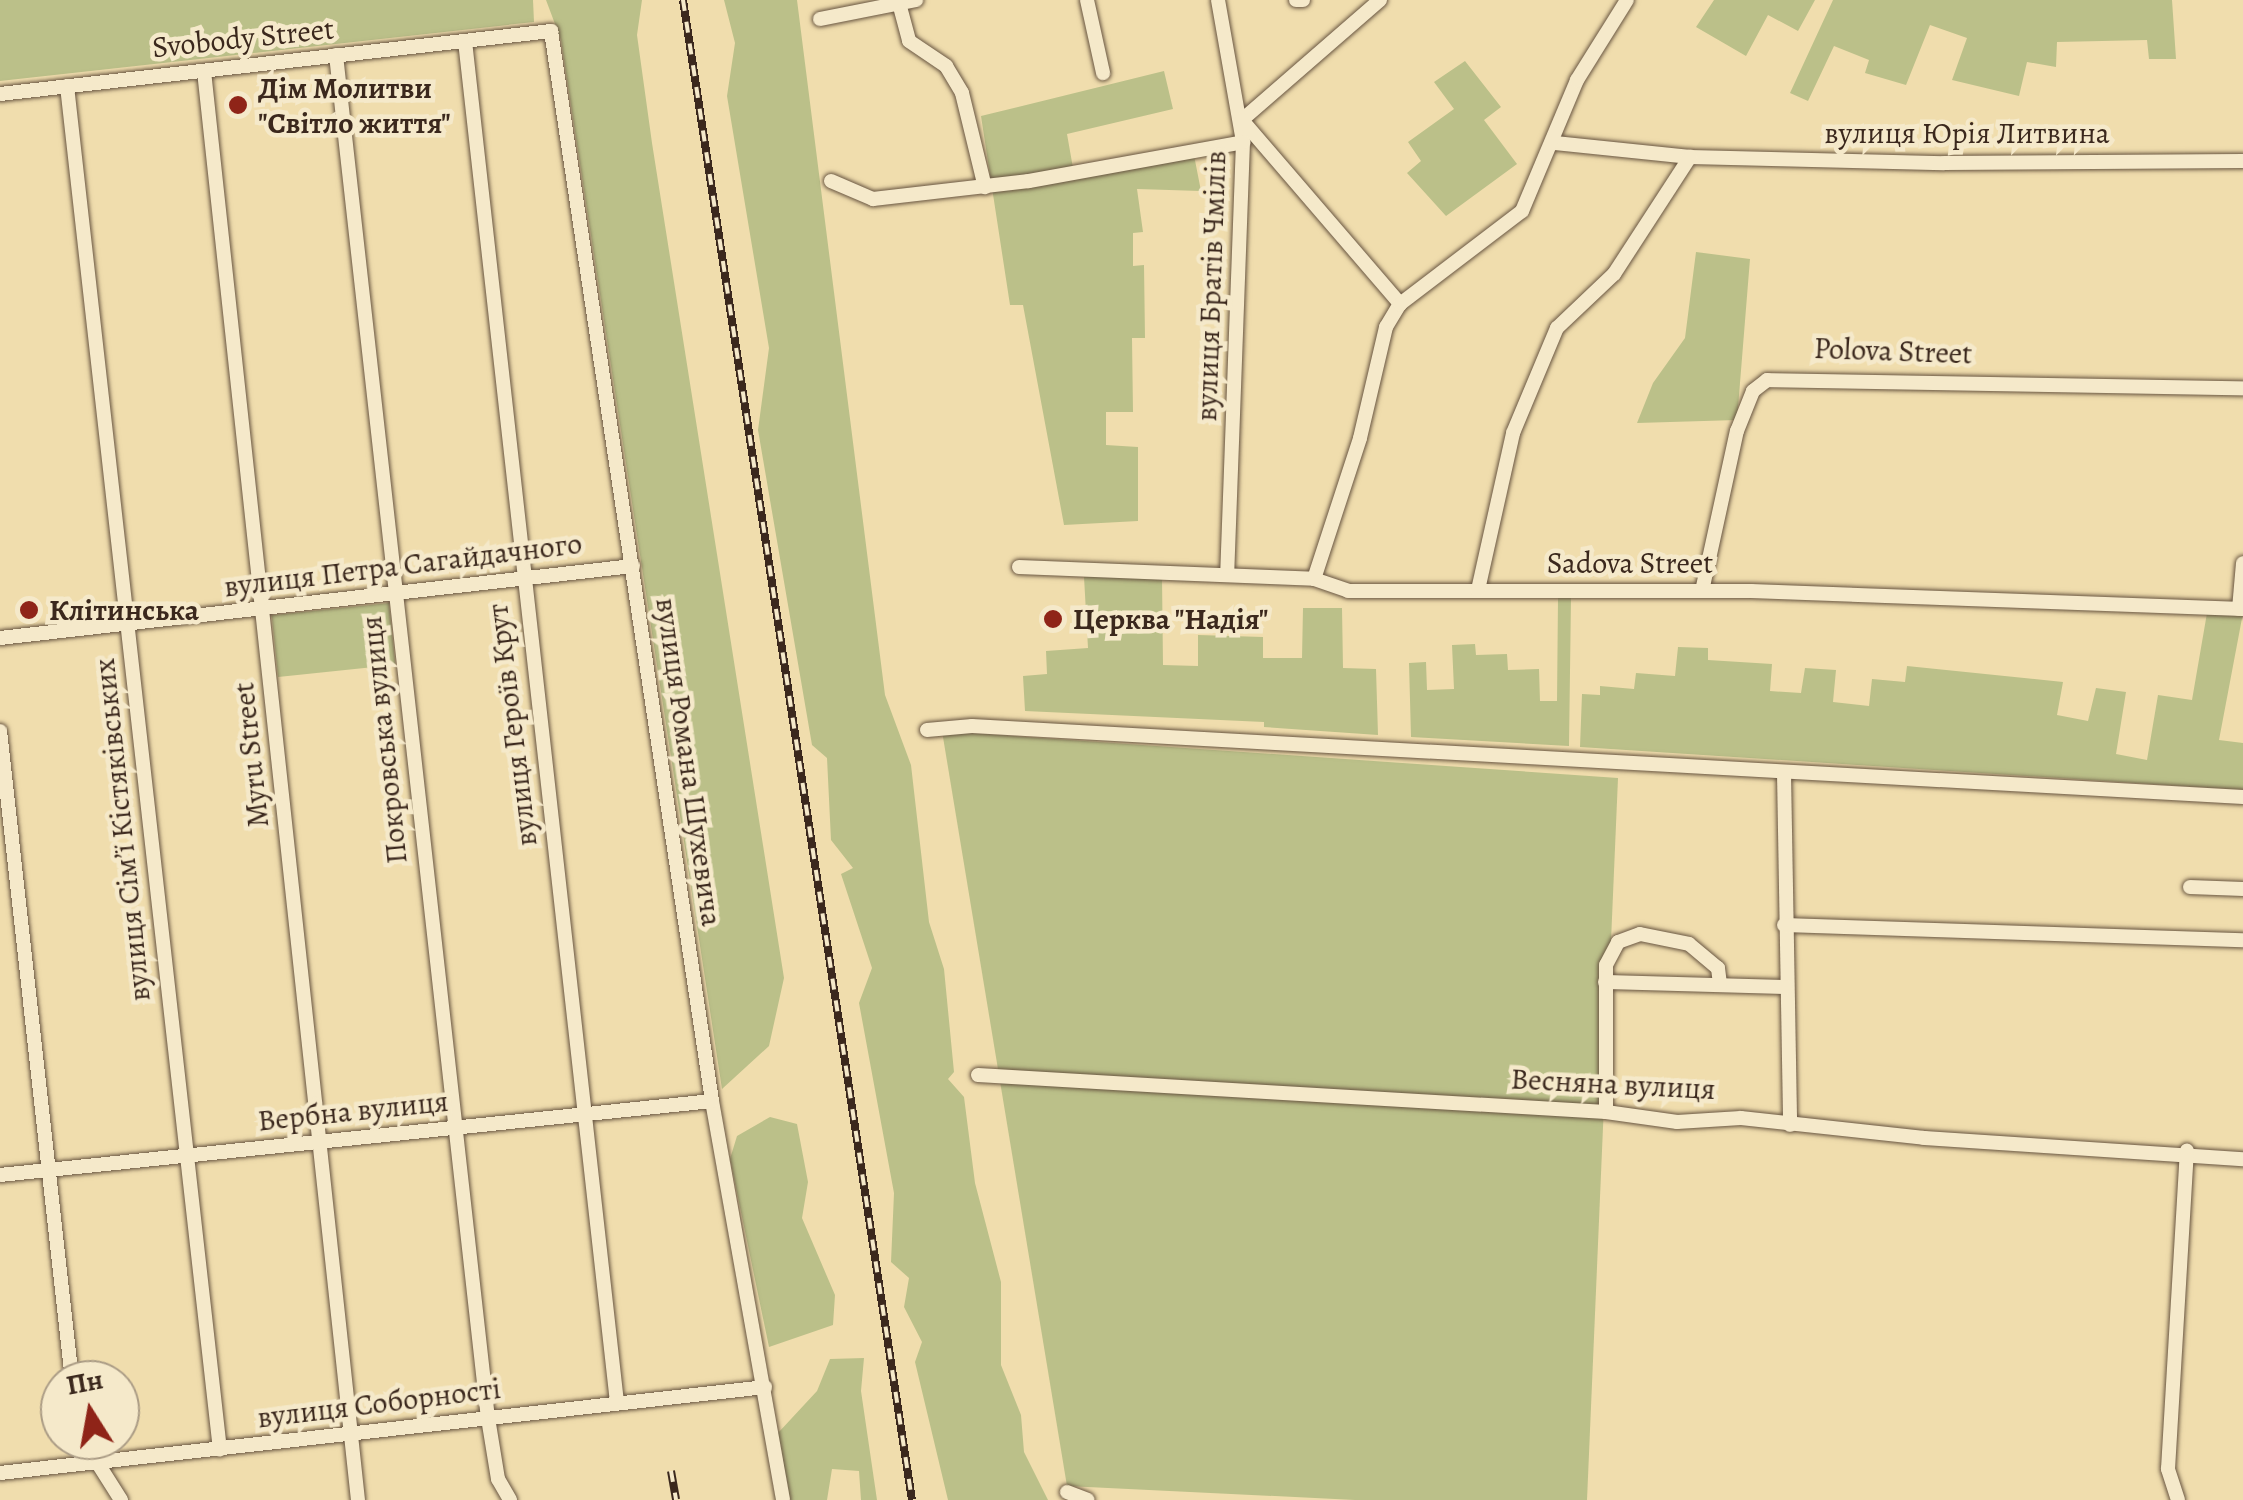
<!DOCTYPE html>
<html>
<head>
<meta charset="utf-8">
<style>
  body { margin:0 }
  #map { position:relative; width:2243px; height:1500px; overflow:hidden; background:#f0ddad; font-family:Alegreya,serif }
  div>[style] { position:absolute }
  .green>* { inset:0; background:#bbc089; transform-origin:0 0 }
  .roads { filter:drop-shadow(0 0 2px #685541) drop-shadow(0 0 2px #685541) }
  .minor>* { height:14px; margin:-7px; padding:0 7px; transform-origin:7px; border-radius:7px; background:#f5e9ca }
  .rail>* { height:8px; margin-top:-4px; transform-origin:0; background:repeating-linear-gradient(90deg,#f5e9ca 0 11px,#3b281d 0 22px); box-sizing:border-box; border-block:2px solid #3b281d }
  .dots>* { width:28px; height:28px; translate:-50% -50%; box-sizing:border-box; border:5px solid #f5e9ca; border-radius:50% }
  span { translate:-50% -50%; white-space:nowrap; text-align:center; line-height:1.15; -webkit-text-stroke:9px #f5e9ca; paint-order:stroke }
  .street-label { font-size:30px; color:#3b281d }
  .poi-label { font-size:30px; color:#3b281d; font-weight:700 }
  .left { translate:0 -50%; text-align:left }
  .north { position:absolute; left:40px; top:1360px; width:100px; height:100px; box-sizing:border-box; background:#f5e9ca; border:2px solid #ab9c85; border-radius:50%; rotate:349deg; font-size:28px; font-weight:700; line-height:40px; text-align:center; color:#3b281d }
  .north::after { content:''; display:block; margin:auto; width:35px; height:45px; background:#8f2418; clip-path:polygon(50% 0,100% 100%,50% 72%,0 100%) }
</style>
</head>
<body>
<div id="map">
  <div class="green">
    <div style="clip-path:polygon(0 0,533px 0,534px 22px,0 81px)"></div>
    <div style="clip-path:polygon(546px 0,642px 0,637px 35px,652px 143px,784px 978px,769px 1046px,722px 1089px,561px 40px)"></div>
    <div style="clip-path:polygon(724px 0,797px 0,885px 695px,911px 765px,929px 922px,944px 969px,954px 1072px,948px 1079px,964px 1097px,975px 1183px,1001px 1282px,1001px 1365px,1021px 1415px,1024px 1452px,1048px 1500px,948px 1500px,915px 1362px,922px 1342px,904px 1307px,909px 1278px,891px 1262px,894px 1193px,859px 1003px,872px 968px,841px 874px,853px 868px,831px 840px,827px 758px,812px 745px,758px 430px,769px 348px,727px 96px,735px 43px)"></div>
    <div style="clip-path:polygon(1714px 0,1815px 0,1798px 31px,1768px 15px,1746px 56px,1696px 27px)"></div>
    <div style="clip-path:polygon(1833px 0,2172px 0,2176px 59px,2149px 59px,2147px 40px,2057px 42px,2056px 67px,2027px 62px,2019px 96px,1952px 80px,1967px 38px,1930px 25px,1906px 85px,1865px 73px,1869px 60px,1834px 46px,1808px 101px,1790px 93px)"></div>
    <div style="clip-path:polygon(1465px 61px,1501px 107px,1484px 120px,1517px 164px,1446px 216px,1407px 173px,1421px 161px,1408px 142px,1454px 109px,1434px 82px)"></div>
    <div style="clip-path:polygon(1164px 71px,1173px 109px,1067px 134px,1073px 168px,1192px 145px,1201px 191px,1137px 189px,1143px 232px,1133px 233px,1133px 266px,1144px 265px,1145px 338px,1132px 338px,1133px 412px,1106px 412px,1106px 445px,1138px 447px,1138px 521px,1064px 525px,1023px 305px,1010px 305px,981px 116px)"></div>
    <div style="clip-path:polygon(1696px 252px,1750px 259px,1737px 420px,1637px 423px,1653px 383px,1685px 338px)"></div>
    <div style="clip-path:polygon(1084px 577px,1162px 577px,1163px 665px,1198px 666px,1198px 635px,1263px 637px,1263px 658px,1302px 658px,1303px 608px,1342px 608px,1343px 668px,1376px 669px,1378px 735px,1264px 727px,1264px 722px,1025px 711px,1023px 676px,1047px 674px,1046px 651px,1088px 648px)"></div>
    <div style="clip-path:polygon(1558px 598px,1571px 598px,1569px 746px,1411px 737px,1409px 663px,1426px 662px,1427px 690px,1454px 689px,1452px 645px,1475px 644px,1476px 655px,1507px 654px,1508px 670px,1539px 669px,1540px 701px,1557px 701px)"></div>
    <div style="left:389px;top:603px;width:62px;height:118px;rotate:84deg"></div>
    <div style="clip-path:polygon(2207px 613px,2243px 613px,2219px 740px,2243px 743px,2243px 790px,1580px 747px,1582px 694px,1600px 695px,1600px 686px,1634px 689px,1636px 673px,1675px 676px,1678px 647px,1708px 648px,1708px 660px,1772px 664px,1770px 691px,1801px 693px,1805px 668px,1836px 670px,1833px 702px,1869px 706px,1872px 679px,1905px 682px,1907px 666px,2063px 682px,2057px 715px,2088px 721px,2096px 688px,2126px 692px,2116px 754px,2147px 760px,2158px 695px,2192px 700px)"></div>
    <div style="clip-path:polygon(942px 731px,1618px 778px,1587px 1500px,1355px 1500px,1067px 1486px)"></div>
    <div style="clip-path:polygon(770px 1117px,797px 1124px,808px 1182px,802px 1218px,835px 1295px,833px 1325px,769px 1347px,730px 1159px,737px 1136px)"></div>
    <div style="clip-path:polygon(864px 1358px,861px 1391px,877px 1500px,861px 1500px,859px 1471px,832px 1469px,827px 1500px,790px 1500px,778px 1433px,817px 1391px,830px 1359px)"></div>
  </div>
  <div class="roads">
    <div class="minor">
      <div style="left:1087px;top:0;width:75px;rotate:77.6deg"></div>
      <div style="left:1218px;top:0;width:144px;rotate:80deg"></div>
      <div style="left:1243px;top:142px;width:433px;rotate:92.1deg"></div>
      <div style="left:1296px;top:0;width:7px"></div>
      <div style="left:1380px;top:0;width:183px;rotate:139deg"></div>
      <div style="left:1242px;top:120px;width:243px;rotate:49.3deg"></div>
      <div style="left:899px;top:3px;width:39px;rotate:75deg"></div>
      <div style="left:909px;top:41px;width:45px;rotate:34deg"></div>
      <div style="left:946px;top:66px;width:31px;rotate:59deg"></div>
      <div style="left:962px;top:93px;width:97px;rotate:76.3deg"></div>
      <div style="left:820px;top:19px;width:98px;rotate:-11.2deg"></div>
      <div style="left:465px;top:41px;width:1370px;rotate:83.63deg"></div>
      <div style="left:336px;top:55px;width:1371px;rotate:83.64deg"></div>
      <div style="left:488px;top:1418px;width:62px;rotate:80.7deg"></div>
      <div style="left:498px;top:1479px;width:24px;rotate:60deg"></div>
      <div style="left:204px;top:71px;width:1437px;rotate:83.85deg"></div>
      <div style="left:67px;top:86px;width:1372px;rotate:83.6deg"></div>
      <div style="left:0;top:94px;width:555px;rotate:-6.52deg"></div>
      <div style="left:551px;top:31px;width:1082px;rotate:81.44deg"></div>
      <div style="left:712px;top:1101px;width:405px;rotate:79.9deg"></div>
      <div style="left:1555px;top:143px;width:136px;rotate:5.9deg"></div>
      <div style="left:1690px;top:157px;width:254px;rotate:1.4deg"></div>
      <div style="left:1944px;top:163px;width:299px;rotate:-0.4deg"></div>
      <div style="left:831px;top:181px;width:46px;rotate:23.2deg"></div>
      <div style="left:873px;top:199px;width:157px;rotate:-6.6deg"></div>
      <div style="left:1029px;top:181px;width:218px;rotate:-10.3deg"></div>
      <div style="left:1019px;top:567px;width:295px;rotate:2.3deg"></div>
      <div style="left:1314px;top:579px;width:36px;rotate:19deg"></div>
      <div style="left:1348px;top:591px;width:403px"></div>
      <div style="left:1751px;top:591px;width:492px;rotate:2.1deg"></div>
      <div style="left:1314px;top:579px;width:148px;rotate:-71.9deg"></div>
      <div style="left:1360px;top:438px;width:114px;rotate:-76.8deg"></div>
      <div style="left:1386px;top:327px;width:27px;rotate:-59deg"></div>
      <div style="left:1400px;top:304px;width:153px;rotate:-37.3deg"></div>
      <div style="left:1522px;top:211px;width:142px;rotate:-67.2deg"></div>
      <div style="left:1577px;top:80px;width:94px;rotate:-58deg"></div>
      <div style="left:1478px;top:590px;width:161px;rotate:-77.4deg"></div>
      <div style="left:1513px;top:433px;width:114px;rotate:-67.3deg"></div>
      <div style="left:1557px;top:328px;width:79px;rotate:-43.5deg"></div>
      <div style="left:1614px;top:274px;width:140px;rotate:-57deg"></div>
      <div style="left:1702px;top:591px;width:164px;rotate:-77.7deg"></div>
      <div style="left:1737px;top:431px;width:43px;rotate:-68.2deg"></div>
      <div style="left:1753px;top:391px;width:18px;rotate:-38deg"></div>
      <div style="left:1767px;top:380px;width:476px;rotate:1deg"></div>
      <div style="left:2239px;top:609px;width:46px;rotate:-85deg"></div>
      <div style="left:0;top:638px;width:637px;rotate:-6.49deg"></div>
      <div style="left:927px;top:730px;width:45px;rotate:-5.1deg"></div>
      <div style="left:972px;top:726px;width:1273px;rotate:3.2deg"></div>
      <div style="left:0;top:731px;width:653px;rotate:83.67deg"></div>
      <div style="left:1784px;top:773px;width:352px;rotate:89deg"></div>
      <div style="left:2190px;top:887px;width:53px;rotate:2.2deg"></div>
      <div style="left:1784px;top:925px;width:459px;rotate:1.9deg"></div>
      <div style="left:1605px;top:982px;width:181px;rotate:1.6deg"></div>
      <div style="left:978px;top:1075px;width:629px;rotate:3.37deg"></div>
      <div style="left:1606px;top:1112px;width:72px;rotate:8deg"></div>
      <div style="left:1677px;top:1122px;width:64px;rotate:-3.6deg"></div>
      <div style="left:1741px;top:1118px;width:184px;rotate:6.2deg"></div>
      <div style="left:1924px;top:1138px;width:320px;rotate:3.8deg"></div>
      <div style="left:1606px;top:1112px;width:147px;rotate:-90deg"></div>
      <div style="left:1606px;top:965px;width:26px;rotate:-62deg"></div>
      <div style="left:1618px;top:942px;width:23px;rotate:-20deg"></div>
      <div style="left:1640px;top:934px;width:50px;rotate:11.5deg"></div>
      <div style="left:1689px;top:944px;width:38px;rotate:40deg"></div>
      <div style="left:1718px;top:968px;width:17px;rotate:83deg"></div>
      <div style="left:0;top:1175px;width:716px;rotate:-5.93deg"></div>
      <div style="left:79px;top:1440px;width:23px;rotate:83deg"></div>
      <div style="left:97px;top:1462px;width:45px;rotate:57.7deg"></div>
      <div style="left:0;top:1473px;width:770px;rotate:-6.41deg"></div>
      <div style="left:1067px;top:1492px;width:22px;rotate:21deg"></div>
      <div style="left:2178px;top:1500px;width:33px;rotate:-108deg"></div>
      <div style="left:2168px;top:1469px;width:319px;rotate:-86.6deg"></div>
    </div>
  </div>
  <div class="rail">
    <div style="left:683px;top:0;width:1517px;rotate:81.32deg"></div>
    <div style="left:671px;top:1471px;width:29px;rotate:80deg"></div>
  </div>
  <div class="dots">
    <div style="left:238px;top:105px;background:#8f2418"></div>
    <div style="left:29px;top:610px;background:#8f2418"></div>
    <div style="left:1053px;top:619px;background:#8f2418"></div>
  </div>
  <div class="street-label">
    <span style="left:243px;top:38px;rotate:-6deg">Svobody Street</span>
    <span style="left:1967px;top:133px">вулиця Юрія Литвина</span>
    <span style="left:1211px;top:286px;rotate:-88deg">вулиця Братів Чмілів</span>
    <span style="left:1893px;top:351px;rotate:2deg">Polova Street</span>
    <span style="left:1630px;top:563px">Sadova Street</span>
    <span style="left:403px;top:565px;rotate:-7deg">вулиця Петра Сагайдачного</span>
    <span style="left:512px;top:725px;rotate:-97deg">вулиця Героїв Крут</span>
    <span style="left:384px;top:740px;rotate:-96deg">Покровська вулиця</span>
    <span style="left:251px;top:755px;rotate:-96deg">Myru Street</span>
    <span style="left:689px;top:762px;rotate:82deg">вулиця Романа Шухевича</span>
    <span style="left:122px;top:830px;rotate:-96deg">вулиця Сімʼї Кістяківських</span>
    <span style="left:1613px;top:1084px;rotate:3deg">Весняна вулиця</span>
    <span style="left:353px;top:1111px;rotate:-6deg">Вербна вулиця</span>
    <span style="left:379px;top:1403px;rotate:-7deg">вулиця Соборності</span>
  </div>
  <div class="poi-label">
    <span class="left" style="left:258px;top:105px">Дім Молитви<br>"Світло життя"</span>
    <span class="left" style="left:49px;top:610px">Клітинська</span>
    <span class="left" style="left:1073px;top:619px">Церква "Надія"</span>
  </div>
  <div class="north">Пн</div>
</div>
</body>
</html>
